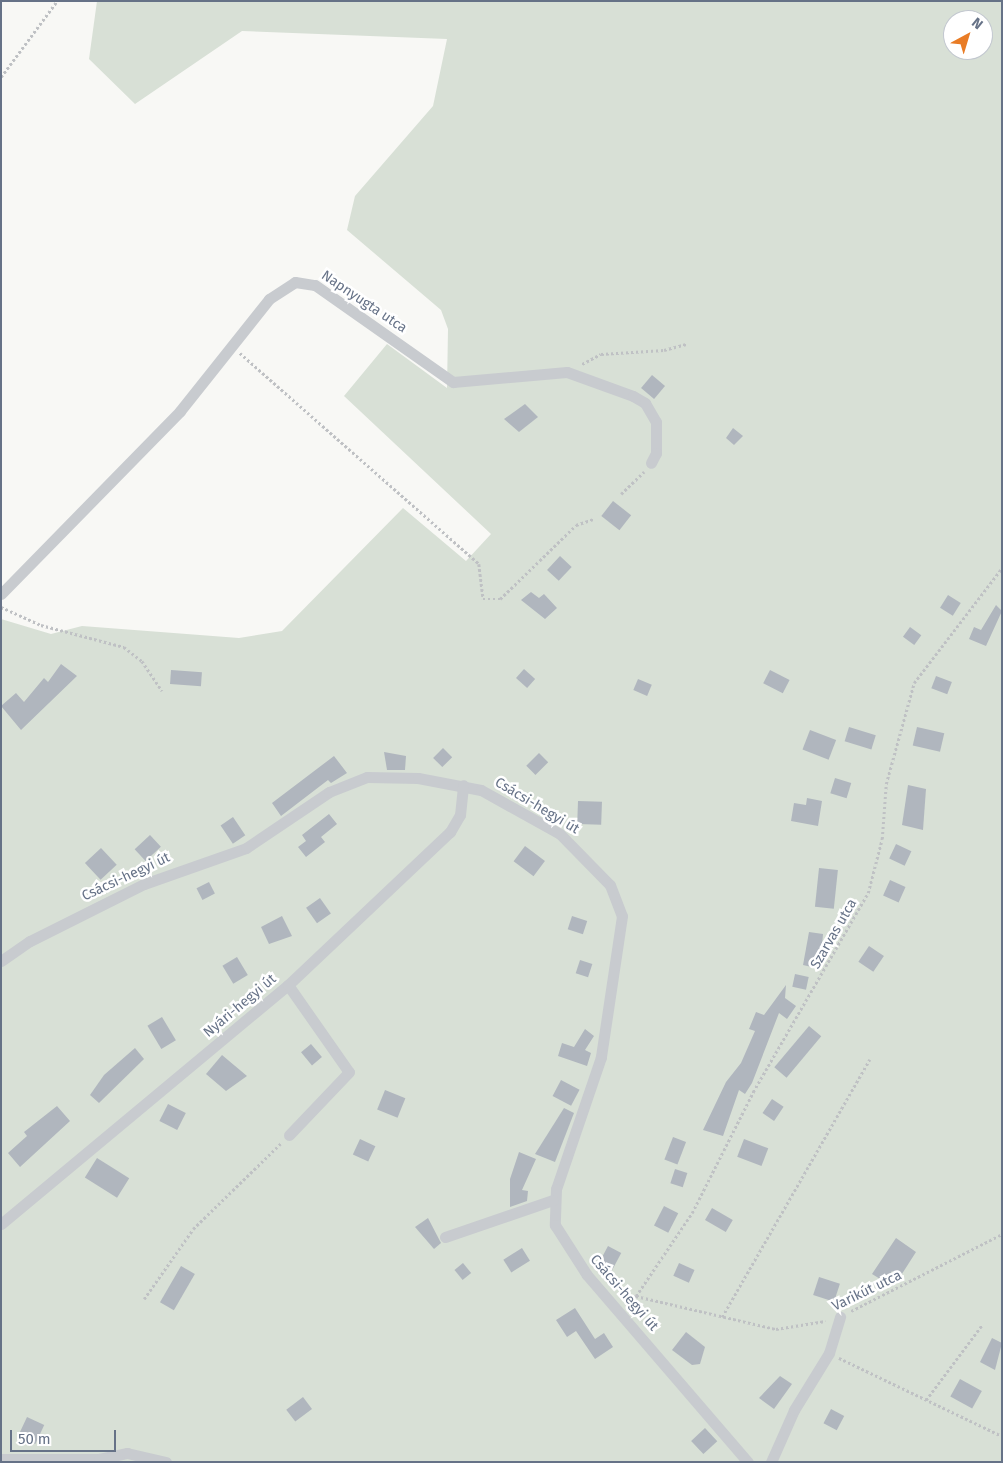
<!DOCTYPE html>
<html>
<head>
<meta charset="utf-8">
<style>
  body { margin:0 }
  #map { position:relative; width:1003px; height:1463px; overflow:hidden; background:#f8f8f5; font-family:"Fira Sans",sans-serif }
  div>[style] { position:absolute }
  .green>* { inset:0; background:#d8e0d6 }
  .building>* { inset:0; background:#b0b6be; transform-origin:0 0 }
  .path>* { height:2.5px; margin-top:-1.25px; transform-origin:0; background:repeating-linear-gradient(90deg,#bfc1c4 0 2.5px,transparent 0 5px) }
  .minor>* { height:11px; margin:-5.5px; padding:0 5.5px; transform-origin:5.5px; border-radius:5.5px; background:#c8cbcf }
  span { translate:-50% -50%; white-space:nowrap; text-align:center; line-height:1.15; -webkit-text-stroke:5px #fff; paint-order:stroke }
  .street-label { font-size:14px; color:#667287 }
  .frame { position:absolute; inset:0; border:2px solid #667287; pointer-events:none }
  .north { position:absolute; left:943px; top:10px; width:50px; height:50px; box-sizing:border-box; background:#fff; border:1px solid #c2c7cf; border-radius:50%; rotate:39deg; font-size:14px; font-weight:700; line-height:20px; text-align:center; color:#667287 }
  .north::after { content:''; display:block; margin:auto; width:18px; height:22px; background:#e97c25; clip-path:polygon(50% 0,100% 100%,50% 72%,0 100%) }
  .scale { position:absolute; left:10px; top:1430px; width:106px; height:22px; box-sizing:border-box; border:2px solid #667287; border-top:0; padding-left:6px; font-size:15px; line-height:18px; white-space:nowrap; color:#667287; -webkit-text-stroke:4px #fff; paint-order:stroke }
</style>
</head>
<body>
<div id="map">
  <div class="green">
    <div style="clip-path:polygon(evenodd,97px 1px,1002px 1px,1002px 1462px,1px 1462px,1px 619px,51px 634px,82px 626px,239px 638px,282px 631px,403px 508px,466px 561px,491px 534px,344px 396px,387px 344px,447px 388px,448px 329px,441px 310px,347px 230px,355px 196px,433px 106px,447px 39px,242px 31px,135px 104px,89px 59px,97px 1px,953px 20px,983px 20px,983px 50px,953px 50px,953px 20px)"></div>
  </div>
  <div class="building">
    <div style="left:652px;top:375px;width:17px;height:17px;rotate:40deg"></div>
    <div style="clip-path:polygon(525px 404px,538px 417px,519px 432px,504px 419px)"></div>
    <div style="clip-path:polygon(733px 428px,743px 436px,734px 445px,726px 438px)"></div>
    <div style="left:613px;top:501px;width:23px;height:19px;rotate:38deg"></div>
    <div style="left:560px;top:556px;width:16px;height:19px;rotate:43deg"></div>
    <div style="clip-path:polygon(531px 592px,539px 598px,544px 594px,557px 608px,545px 619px,521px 600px)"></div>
    <div style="left:948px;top:595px;width:15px;height:15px;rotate:32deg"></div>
    <div style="clip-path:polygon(996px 605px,1002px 611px,986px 646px,969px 639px,974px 627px,981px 630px)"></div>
    <div style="left:910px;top:627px;width:14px;height:12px;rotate:36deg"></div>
    <div style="clip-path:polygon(61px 664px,77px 676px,21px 730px,1px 706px,16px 693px,24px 702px,44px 678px,48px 682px)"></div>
    <div style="left:524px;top:669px;width:15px;height:12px;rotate:42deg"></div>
    <div style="left:171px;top:670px;width:31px;height:14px;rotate:4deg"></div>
    <div style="left:770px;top:670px;width:22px;height:15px;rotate:27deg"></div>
    <div style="left:936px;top:676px;width:17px;height:13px;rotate:21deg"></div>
    <div style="left:638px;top:679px;width:15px;height:12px;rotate:23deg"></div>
    <div style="left:849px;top:727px;width:28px;height:15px;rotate:17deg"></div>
    <div style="left:917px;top:727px;width:28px;height:19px;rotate:13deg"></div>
    <div style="left:810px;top:730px;width:28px;height:21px;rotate:21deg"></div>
    <div style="left:443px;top:748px;width:13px;height:14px;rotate:45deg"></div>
    <div style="clip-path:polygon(384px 752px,406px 756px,405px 770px,387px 770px)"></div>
    <div style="left:539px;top:753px;width:13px;height:18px;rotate:45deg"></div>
    <div style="clip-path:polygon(334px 756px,347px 773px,331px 783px,328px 780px,281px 816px,272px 803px)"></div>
    <div style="left:835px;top:778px;width:17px;height:16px;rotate:17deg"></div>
    <div style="clip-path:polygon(908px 785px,926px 789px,923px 830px,902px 825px)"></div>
    <div style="clip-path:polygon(807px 798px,822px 801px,818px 826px,791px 821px,794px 803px,806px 805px)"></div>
    <div style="left:578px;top:801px;width:24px;height:23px;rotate:2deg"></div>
    <div style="clip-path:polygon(329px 814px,337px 824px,321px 837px,325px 842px,306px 857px,298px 847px,306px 841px,302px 835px)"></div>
    <div style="left:233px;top:817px;width:22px;height:15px;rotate:56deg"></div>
    <div style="left:150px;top:835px;width:16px;height:21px;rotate:47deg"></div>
    <div style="left:896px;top:844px;width:17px;height:16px;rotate:25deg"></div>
    <div style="left:525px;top:846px;width:25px;height:19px;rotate:37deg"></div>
    <div style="left:101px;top:848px;width:23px;height:22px;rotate:47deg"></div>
    <div style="left:819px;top:868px;width:19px;height:39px;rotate:6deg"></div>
    <div style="left:890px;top:880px;width:17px;height:17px;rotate:24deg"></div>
    <div style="left:209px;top:882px;width:13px;height:14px;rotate:63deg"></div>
    <div style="left:320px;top:898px;width:19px;height:17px;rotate:55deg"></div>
    <div style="clip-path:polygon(282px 916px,292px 936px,269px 944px,261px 927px)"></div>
    <div style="left:572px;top:916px;width:16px;height:14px;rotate:18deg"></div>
    <div style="clip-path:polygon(809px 932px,823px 934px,820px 969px,803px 965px)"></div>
    <div style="left:869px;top:946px;width:18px;height:19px;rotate:34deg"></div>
    <div style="left:237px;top:957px;width:21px;height:17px;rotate:59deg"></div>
    <div style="left:580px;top:960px;width:13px;height:14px;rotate:18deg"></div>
    <div style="left:795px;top:974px;width:14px;height:13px;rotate:12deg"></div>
    <div style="clip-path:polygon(786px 985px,785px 998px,796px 1006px,787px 1019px,779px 1013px,752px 1083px,745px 1094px,739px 1090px,723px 1136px,703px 1130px,726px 1082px,741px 1063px,755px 1031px,749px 1029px,756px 1012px,764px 1015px)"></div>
    <div style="left:162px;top:1017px;width:27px;height:17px;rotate:59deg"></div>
    <div style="left:809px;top:1026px;width:16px;height:54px;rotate:40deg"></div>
    <div style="clip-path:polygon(585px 1029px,594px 1036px,585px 1050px,591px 1053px,587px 1066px,558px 1056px,562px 1043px,574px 1047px)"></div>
    <div style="left:311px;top:1044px;width:17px;height:13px;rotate:50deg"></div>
    <div style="clip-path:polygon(135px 1048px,144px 1059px,99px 1103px,90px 1095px,104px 1075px)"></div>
    <div style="clip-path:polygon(222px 1055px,247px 1076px,226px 1091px,206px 1074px)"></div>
    <div style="left:561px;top:1080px;width:21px;height:18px;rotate:28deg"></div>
    <div style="left:385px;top:1090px;width:22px;height:21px;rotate:22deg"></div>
    <div style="left:772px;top:1099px;width:14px;height:17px;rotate:34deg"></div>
    <div style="left:168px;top:1104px;width:20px;height:19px;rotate:27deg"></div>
    <div style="clip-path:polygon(57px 1106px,70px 1121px,20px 1167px,8px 1153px,27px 1136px,24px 1132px)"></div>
    <div style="clip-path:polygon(564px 1108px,574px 1113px,555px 1162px,535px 1154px)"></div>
    <div style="left:673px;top:1137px;width:14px;height:24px;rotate:21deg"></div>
    <div style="left:360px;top:1139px;width:17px;height:17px;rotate:25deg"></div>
    <div style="left:744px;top:1139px;width:26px;height:19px;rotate:21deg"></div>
    <div style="clip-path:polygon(519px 1152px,536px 1159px,522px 1190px,528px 1191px,527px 1201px,510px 1207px,510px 1179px)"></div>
    <div style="left:97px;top:1158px;width:38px;height:23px;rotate:32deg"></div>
    <div style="left:675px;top:1169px;width:13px;height:15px;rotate:18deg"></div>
    <div style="left:664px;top:1206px;width:16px;height:22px;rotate:27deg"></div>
    <div style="left:712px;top:1208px;width:24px;height:14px;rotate:30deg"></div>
    <div style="clip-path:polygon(428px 1218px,441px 1243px,434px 1249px,415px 1227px)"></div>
    <div style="clip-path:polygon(896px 1238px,916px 1252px,900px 1277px,892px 1271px,885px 1282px,872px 1274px)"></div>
    <div style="left:608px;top:1246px;width:15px;height:21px;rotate:28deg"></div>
    <div style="left:522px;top:1248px;width:15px;height:22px;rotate:58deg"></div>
    <div style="left:463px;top:1263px;width:13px;height:11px;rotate:51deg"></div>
    <div style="left:679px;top:1263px;width:17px;height:14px;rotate:24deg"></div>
    <div style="left:181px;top:1266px;width:16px;height:42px;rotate:30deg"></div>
    <div style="left:819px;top:1277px;width:22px;height:19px;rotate:18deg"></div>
    <div style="clip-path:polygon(575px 1308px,595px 1339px,604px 1333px,613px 1347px,595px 1359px,576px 1331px,567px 1337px,556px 1320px)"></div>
    <div style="clip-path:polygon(686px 1332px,705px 1347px,700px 1364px,692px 1365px,672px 1350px)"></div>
    <div style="clip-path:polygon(992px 1338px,1002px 1343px,995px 1370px,980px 1362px)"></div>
    <div style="clip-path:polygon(780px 1376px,792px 1384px,774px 1409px,759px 1398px)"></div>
    <div style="left:960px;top:1379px;width:25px;height:20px;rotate:29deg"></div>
    <div style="left:303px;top:1397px;width:15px;height:21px;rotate:53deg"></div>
    <div style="left:831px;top:1409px;width:15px;height:16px;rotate:28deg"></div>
    <div style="left:27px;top:1417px;width:19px;height:21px;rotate:25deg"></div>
    <div style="left:705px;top:1428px;width:18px;height:19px;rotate:47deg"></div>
  </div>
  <div class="path">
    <div style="left:1px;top:77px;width:94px;rotate:-53.6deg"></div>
    <div style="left:240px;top:353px;width:319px;rotate:41.4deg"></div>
    <div style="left:479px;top:564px;width:35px;rotate:83deg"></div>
    <div style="left:483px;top:599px;width:17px"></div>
    <div style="left:500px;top:599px;width:106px;rotate:-44.2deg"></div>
    <div style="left:576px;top:525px;width:18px;rotate:-19deg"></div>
    <div style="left:582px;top:364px;width:21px;rotate:-28deg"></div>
    <div style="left:601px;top:354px;width:63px;rotate:-3.6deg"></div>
    <div style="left:664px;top:350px;width:24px;rotate:-15deg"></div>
    <div style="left:621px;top:494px;width:32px;rotate:-44deg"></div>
    <div style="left:1px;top:607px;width:44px;rotate:24.2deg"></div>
    <div style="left:41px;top:625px;width:86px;rotate:14.8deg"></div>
    <div style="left:124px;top:647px;width:23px;rotate:38deg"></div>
    <div style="left:142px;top:661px;width:36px;rotate:56deg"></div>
    <div style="left:636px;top:1296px;width:100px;rotate:-56deg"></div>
    <div style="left:692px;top:1213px;width:136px;rotate:-63.2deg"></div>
    <div style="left:753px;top:1092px;width:230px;rotate:-60deg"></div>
    <div style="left:868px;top:893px;width:56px;rotate:-75.5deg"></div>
    <div style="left:882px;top:839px;width:55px;rotate:-85.8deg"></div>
    <div style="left:886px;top:784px;width:105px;rotate:-74.5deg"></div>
    <div style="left:914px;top:683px;width:145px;rotate:-52.6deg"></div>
    <div style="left:144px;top:1299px;width:85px;rotate:-55deg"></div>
    <div style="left:193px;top:1229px;width:123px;rotate:-44.3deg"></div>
    <div style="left:624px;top:1301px;width:13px;rotate:-23deg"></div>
    <div style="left:636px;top:1296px;width:144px;rotate:13.3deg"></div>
    <div style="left:776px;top:1329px;width:50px;rotate:-9.3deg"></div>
    <div style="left:851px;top:1311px;width:169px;rotate:-27deg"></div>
    <div style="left:722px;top:1317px;width:297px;rotate:-60.2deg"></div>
    <div style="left:839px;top:1358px;width:181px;rotate:25.6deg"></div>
    <div style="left:926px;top:1400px;width:94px;rotate:-53.3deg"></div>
  </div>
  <div class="minor">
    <div style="left:1px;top:594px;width:256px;rotate:-45.6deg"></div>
    <div style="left:180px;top:411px;width:143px;rotate:-51.5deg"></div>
    <div style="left:269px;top:299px;width:31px;rotate:-33deg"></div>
    <div style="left:295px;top:282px;width:20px;rotate:9deg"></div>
    <div style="left:315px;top:285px;width:169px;rotate:35.1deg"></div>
    <div style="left:453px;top:382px;width:114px;rotate:-5deg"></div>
    <div style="left:567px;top:372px;width:70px;rotate:20deg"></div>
    <div style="left:633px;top:396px;width:14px;rotate:30deg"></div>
    <div style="left:645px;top:403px;width:22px;rotate:60deg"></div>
    <div style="left:656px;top:422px;width:31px;rotate:90deg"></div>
    <div style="left:656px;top:453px;width:11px;rotate:117deg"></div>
    <div style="left:1px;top:961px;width:35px;rotate:-35deg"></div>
    <div style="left:30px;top:941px;width:127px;rotate:-26.6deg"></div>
    <div style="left:144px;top:884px;width:108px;rotate:-19.4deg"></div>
    <div style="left:246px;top:848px;width:100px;rotate:-34deg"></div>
    <div style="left:329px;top:792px;width:41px;rotate:-21.5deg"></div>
    <div style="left:367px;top:777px;width:51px;rotate:1.1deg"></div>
    <div style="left:418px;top:778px;width:64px;rotate:10.8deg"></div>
    <div style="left:481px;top:790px;width:90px;rotate:29.1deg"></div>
    <div style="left:560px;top:834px;width:71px;rotate:45.6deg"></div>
    <div style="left:610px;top:885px;width:33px;rotate:69deg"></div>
    <div style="left:622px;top:916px;width:143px;rotate:98.5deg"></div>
    <div style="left:601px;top:1057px;width:139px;rotate:108.8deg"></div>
    <div style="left:556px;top:1189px;width:36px;rotate:92deg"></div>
    <div style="left:555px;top:1225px;width:59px;rotate:57.4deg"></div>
    <div style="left:587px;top:1275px;width:247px;rotate:49.3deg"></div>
    <div style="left:288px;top:985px;width:106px;rotate:55deg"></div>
    <div style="left:349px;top:1072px;width:87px;rotate:133.6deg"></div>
    <div style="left:1px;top:1224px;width:373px;rotate:-39.8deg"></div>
    <div style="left:288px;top:985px;width:223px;rotate:-43.4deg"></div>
    <div style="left:450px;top:832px;width:20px;rotate:-60deg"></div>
    <div style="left:460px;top:815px;width:30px;rotate:-84deg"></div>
    <div style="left:445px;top:1237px;width:114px;rotate:-18.9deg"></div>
    <div style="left:1px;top:1459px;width:98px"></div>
    <div style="left:99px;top:1459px;width:29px;rotate:-12deg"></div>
    <div style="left:127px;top:1453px;width:40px;rotate:13deg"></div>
    <div style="left:771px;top:1462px;width:57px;rotate:-66.1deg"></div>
    <div style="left:794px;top:1410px;width:67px;rotate:-58.4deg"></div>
    <div style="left:829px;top:1353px;width:38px;rotate:-73deg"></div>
  </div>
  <div class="street-label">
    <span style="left:364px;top:302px;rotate:34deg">Napnyugta utca</span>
    <span style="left:537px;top:806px;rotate:31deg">Csácsi-hegyi út</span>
    <span style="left:126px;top:877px;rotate:-25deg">Csácsi-hegyi út</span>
    <span style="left:834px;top:934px;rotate:-60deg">Szarvas utca</span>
    <span style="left:240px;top:1006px;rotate:-40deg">Nyári-hegyi út</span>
    <span style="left:867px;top:1291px;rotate:-26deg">Varikút utca</span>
    <span style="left:624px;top:1293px;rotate:49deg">Csácsi-hegyi út</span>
  </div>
  <div class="frame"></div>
  <div class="north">N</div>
  <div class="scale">50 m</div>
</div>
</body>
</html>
